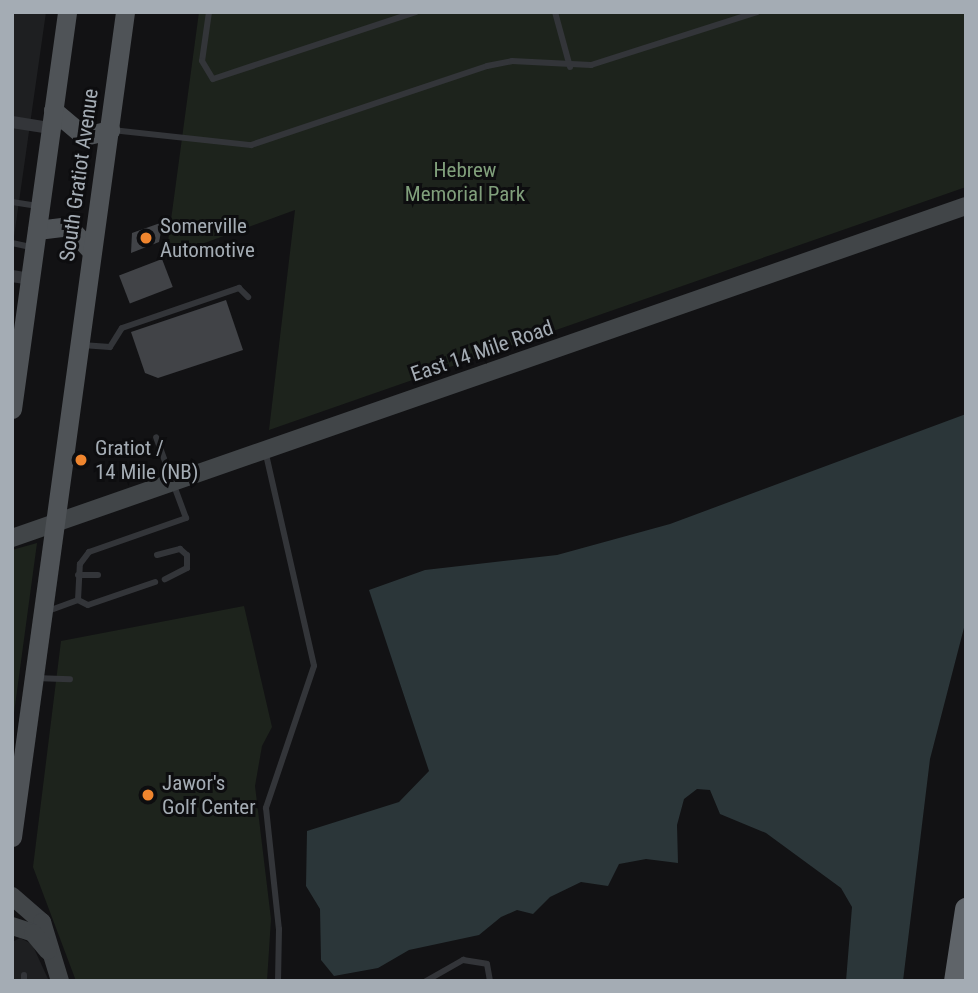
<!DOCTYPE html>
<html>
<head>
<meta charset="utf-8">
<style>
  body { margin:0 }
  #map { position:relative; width:978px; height:993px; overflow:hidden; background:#121214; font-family:"Roboto Condensed",sans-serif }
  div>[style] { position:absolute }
  .built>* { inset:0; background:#1e1f21 }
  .green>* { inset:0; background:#1d231c }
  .water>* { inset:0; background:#2b3639 }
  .building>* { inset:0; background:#414347; transform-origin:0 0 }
  .service>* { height:6px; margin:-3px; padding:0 3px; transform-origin:3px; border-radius:3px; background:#333539 }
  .minor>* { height:12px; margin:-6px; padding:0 6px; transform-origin:6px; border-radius:6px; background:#333539 }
  .secondary>* { height:18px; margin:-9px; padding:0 9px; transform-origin:9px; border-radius:9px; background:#414548 }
  .primary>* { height:19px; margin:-9.5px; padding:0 9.5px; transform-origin:9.5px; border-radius:9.5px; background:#4f5357 }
  .motorway>* { height:23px; margin:-11.5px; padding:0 11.5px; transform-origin:11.5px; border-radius:11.5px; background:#5f6469 }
  .dots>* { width:19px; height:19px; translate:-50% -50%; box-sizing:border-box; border:4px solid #0d0d0f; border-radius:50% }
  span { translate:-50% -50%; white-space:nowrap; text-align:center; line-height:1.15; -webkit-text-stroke:6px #0d0d0f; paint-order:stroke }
  .park-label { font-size:21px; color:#809f7b }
  .street-label { font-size:21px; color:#a4acb4 }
  .poi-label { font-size:21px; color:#a4acb4 }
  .left { translate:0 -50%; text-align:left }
  .frame { position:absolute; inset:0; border:14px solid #a4acb4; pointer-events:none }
</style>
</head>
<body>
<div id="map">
  <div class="built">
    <div style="clip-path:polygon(12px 12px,46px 12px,12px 251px)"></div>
    <div style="clip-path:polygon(20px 938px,32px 944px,49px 981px,12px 981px,12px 942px)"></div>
  </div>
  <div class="green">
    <div style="clip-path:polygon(199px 12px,966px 12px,966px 187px,269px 430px,295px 210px,166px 257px)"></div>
    <div style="clip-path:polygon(37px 543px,12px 728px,12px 550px)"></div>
    <div style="clip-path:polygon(244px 606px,272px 727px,262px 746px,255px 786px,271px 919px,267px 981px,76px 981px,33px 867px,61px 641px)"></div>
  </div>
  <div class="water">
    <div style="clip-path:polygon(966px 414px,966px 620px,930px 759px,903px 981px,846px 981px,852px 907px,841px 888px,766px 833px,720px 814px,710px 790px,697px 789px,684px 799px,677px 825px,678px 863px,646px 859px,619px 864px,608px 886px,581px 882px,550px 897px,533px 914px,517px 910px,501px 917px,479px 935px,409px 950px,378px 968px,334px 976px,321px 960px,320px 909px,306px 886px,307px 831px,399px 802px,429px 771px,369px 590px,425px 570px,557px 555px,670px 524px)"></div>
  </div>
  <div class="building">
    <div style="clip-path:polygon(163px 222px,159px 242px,131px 253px,132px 233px)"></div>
    <div style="left:162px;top:259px;width:30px;height:46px;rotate:69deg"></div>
    <div style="clip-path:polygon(226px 300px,243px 350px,158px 378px,145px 373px,131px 332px)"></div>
  </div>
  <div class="service">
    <div style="left:209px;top:12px;width:49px;rotate:98.1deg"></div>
    <div style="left:202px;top:61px;width:21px;rotate:59deg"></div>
    <div style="left:213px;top:79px;width:214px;rotate:-18.3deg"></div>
    <div style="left:555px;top:12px;width:57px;rotate:74.7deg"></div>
    <div style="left:112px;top:130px;width:140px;rotate:6.2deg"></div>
    <div style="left:251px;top:145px;width:249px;rotate:-18.5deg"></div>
    <div style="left:487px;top:66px;width:25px;rotate:-11deg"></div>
    <div style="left:512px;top:61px;width:79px;rotate:2.9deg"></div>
    <div style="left:591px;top:65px;width:174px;rotate:-17.7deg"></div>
    <div style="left:12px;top:202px;width:26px;rotate:9deg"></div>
    <div style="left:12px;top:243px;width:19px;rotate:12deg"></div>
    <div style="left:82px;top:345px;width:28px;rotate:4deg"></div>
    <div style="left:110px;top:347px;width:22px;rotate:-58deg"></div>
    <div style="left:122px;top:328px;width:124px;rotate:-18.9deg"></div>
    <div style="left:239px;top:288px;width:13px;rotate:45deg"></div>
    <div style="left:265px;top:450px;width:221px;rotate:77.2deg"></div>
    <div style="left:314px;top:666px;width:150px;rotate:108.7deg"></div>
    <div style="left:266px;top:808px;width:122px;rotate:83.9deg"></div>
    <div style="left:279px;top:929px;width:52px;rotate:91.1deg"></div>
    <div style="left:157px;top:555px;width:24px;rotate:-15deg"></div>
    <div style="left:180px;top:549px;width:9px;rotate:41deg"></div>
    <div style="left:187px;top:555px;width:13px;rotate:90deg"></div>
    <div style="left:187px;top:568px;width:25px;rotate:153deg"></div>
    <div style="left:78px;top:575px;width:20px"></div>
    <div style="left:78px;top:600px;width:11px;rotate:27deg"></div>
    <div style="left:88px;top:605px;width:71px;rotate:-18.9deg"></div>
    <div style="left:48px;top:611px;width:32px;rotate:-20deg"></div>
    <div style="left:78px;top:600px;width:36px;rotate:-87deg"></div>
    <div style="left:80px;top:564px;width:15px;rotate:-53deg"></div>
    <div style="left:89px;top:552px;width:103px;rotate:-19.3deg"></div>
    <div style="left:186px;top:518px;width:86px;rotate:-110.3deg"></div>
    <div style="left:35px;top:678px;width:35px;rotate:2deg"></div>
    <div style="left:24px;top:981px;width:6px;rotate:-90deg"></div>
    <div style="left:426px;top:981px;width:43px;rotate:-29.6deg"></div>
    <div style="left:463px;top:960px;width:24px;rotate:9deg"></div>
    <div style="left:487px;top:964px;width:17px;rotate:80deg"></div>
  </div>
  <div class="minor">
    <div style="left:12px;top:122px;width:39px;rotate:9deg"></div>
    <div style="left:12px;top:276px;width:18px;rotate:9deg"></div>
  </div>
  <div class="secondary">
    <div style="left:12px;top:538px;width:1010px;rotate:-19.19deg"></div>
    <div style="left:12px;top:896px;width:40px;rotate:41deg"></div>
    <div style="left:42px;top:922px;width:62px;rotate:73deg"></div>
    <div style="left:12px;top:926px;width:22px;rotate:18deg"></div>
    <div style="left:33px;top:933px;width:23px;rotate:50deg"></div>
  </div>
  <div class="primary">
    <div style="left:53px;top:110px;width:40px;rotate:40deg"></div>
    <div style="left:84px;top:136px;width:27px;rotate:-13deg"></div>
    <div style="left:37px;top:230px;width:31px;rotate:-7deg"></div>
    <div style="left:68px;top:226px;width:34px;rotate:47deg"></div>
    <div style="left:12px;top:409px;width:401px;rotate:-82.1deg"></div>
    <div style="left:12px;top:837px;width:833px;rotate:-82.2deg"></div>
  </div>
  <div class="motorway">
    <div style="left:955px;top:981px;width:73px;rotate:-81.3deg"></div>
  </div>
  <div class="dots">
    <div style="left:146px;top:238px;background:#ef852e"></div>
    <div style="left:81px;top:460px;background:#ef852e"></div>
    <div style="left:148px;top:795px;background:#ef852e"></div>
  </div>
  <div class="park-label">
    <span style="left:465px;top:182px">Hebrew<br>Memorial Park</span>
  </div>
  <div class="street-label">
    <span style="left:79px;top:175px;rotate:-82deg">South Gratiot Avenue</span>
    <span style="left:482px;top:351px;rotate:-19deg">East 14 Mile Road</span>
  </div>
  <div class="poi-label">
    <span class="left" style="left:160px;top:238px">Somerville<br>Automotive</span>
    <span class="left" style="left:95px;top:460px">Gratiot /<br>14 Mile (NB)</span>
    <span class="left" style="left:162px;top:795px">Jawor's<br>Golf Center</span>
  </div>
  <div class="frame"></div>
</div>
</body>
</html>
